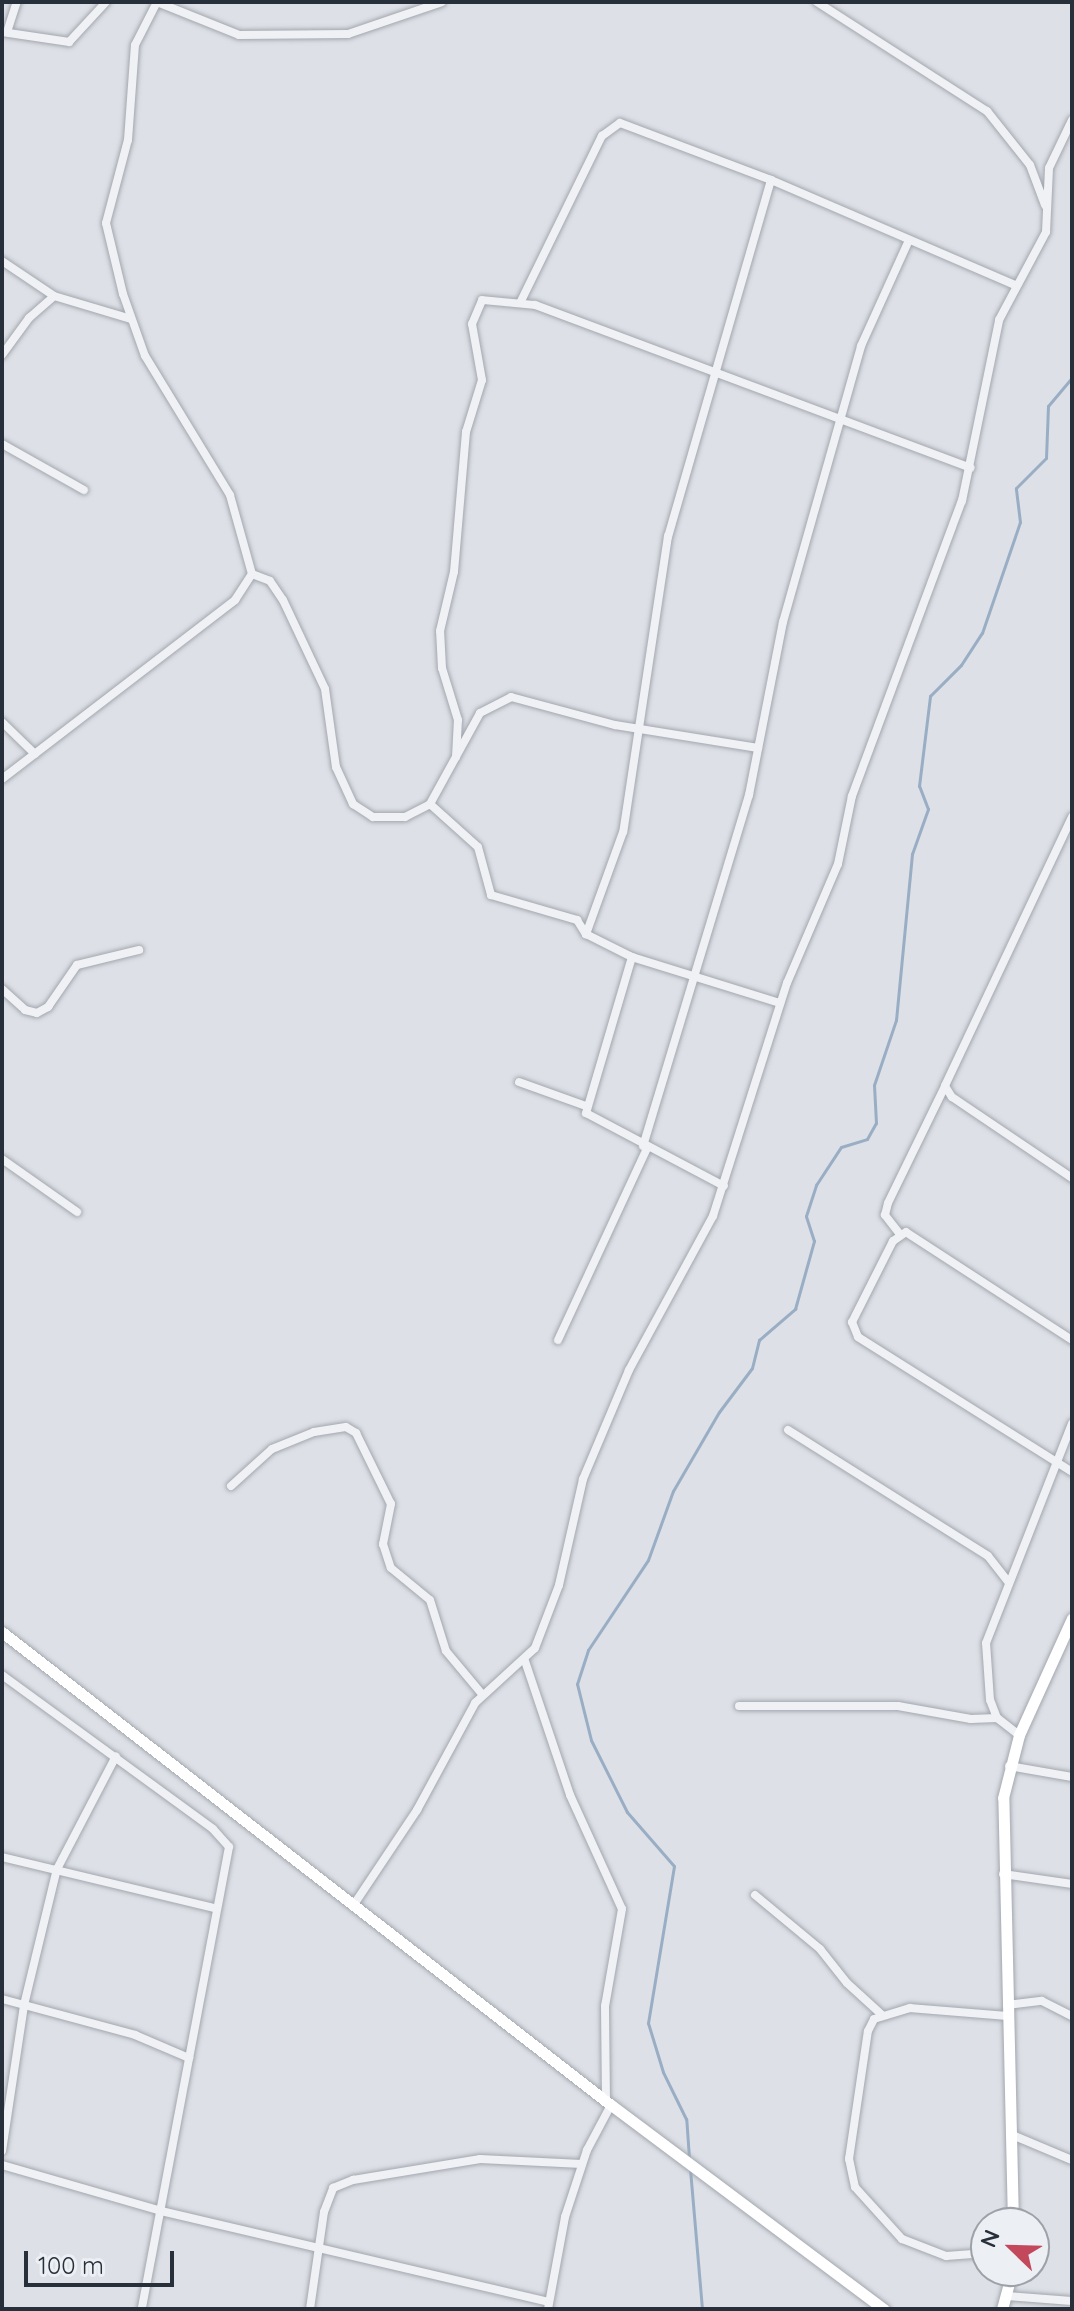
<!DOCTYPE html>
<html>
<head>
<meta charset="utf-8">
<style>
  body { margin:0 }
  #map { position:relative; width:1074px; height:2311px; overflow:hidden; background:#dde0e6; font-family:Quicksand,sans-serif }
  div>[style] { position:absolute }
  .stream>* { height:3px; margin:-1.5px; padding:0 1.5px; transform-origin:1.5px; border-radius:1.5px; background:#99aec4 }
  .roads { filter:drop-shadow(0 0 2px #a3a7af) drop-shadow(0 0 2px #a3a7af) }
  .street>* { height:8px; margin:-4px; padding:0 4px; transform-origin:4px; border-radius:4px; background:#eff1f4 }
  .secondary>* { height:11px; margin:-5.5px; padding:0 5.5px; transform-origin:5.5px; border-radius:5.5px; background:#fff }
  span { translate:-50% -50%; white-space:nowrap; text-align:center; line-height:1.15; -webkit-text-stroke:6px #eceff3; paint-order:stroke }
  .frame { position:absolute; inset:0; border:4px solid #272f3b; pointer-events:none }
  .north { position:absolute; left:970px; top:2207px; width:80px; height:80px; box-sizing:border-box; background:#eceff3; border:2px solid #9da2a9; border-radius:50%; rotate:293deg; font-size:22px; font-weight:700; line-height:32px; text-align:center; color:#272f3b }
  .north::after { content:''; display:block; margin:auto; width:28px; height:36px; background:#c4485c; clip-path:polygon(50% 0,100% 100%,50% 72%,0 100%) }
  .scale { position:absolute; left:24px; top:2251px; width:150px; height:36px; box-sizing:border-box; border:4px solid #272f3b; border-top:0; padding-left:10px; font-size:24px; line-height:28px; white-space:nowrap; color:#272f3b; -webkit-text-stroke:6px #eceff3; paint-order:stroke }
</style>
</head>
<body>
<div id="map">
  <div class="stream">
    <div style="left:689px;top:2158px;width:39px;rotate:-94deg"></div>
    <div style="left:686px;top:2119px;width:52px;rotate:-116.1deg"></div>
    <div style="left:663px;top:2072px;width:51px;rotate:-107deg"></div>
    <div style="left:648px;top:2023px;width:159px;rotate:-80.6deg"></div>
    <div style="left:674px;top:1866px;width:72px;rotate:-131deg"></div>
    <div style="left:627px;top:1812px;width:80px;rotate:-116.6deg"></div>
    <div style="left:591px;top:1740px;width:58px;rotate:-104deg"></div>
    <div style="left:577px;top:1684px;width:36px;rotate:-72deg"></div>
    <div style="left:588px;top:1650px;width:108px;rotate:-56.3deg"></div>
    <div style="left:648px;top:1560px;width:73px;rotate:-70.1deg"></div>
    <div style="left:673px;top:1491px;width:91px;rotate:-59.8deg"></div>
    <div style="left:719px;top:1412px;width:55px;rotate:-53.1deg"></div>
    <div style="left:752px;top:1368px;width:29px;rotate:-76deg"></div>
    <div style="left:759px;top:1340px;width:48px;rotate:-40.7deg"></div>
    <div style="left:795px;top:1309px;width:71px;rotate:-74.4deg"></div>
    <div style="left:814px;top:1241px;width:26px;rotate:-108deg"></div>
    <div style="left:806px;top:1216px;width:33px;rotate:-72deg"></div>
    <div style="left:816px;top:1185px;width:45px;rotate:-56.7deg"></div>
    <div style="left:841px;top:1147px;width:27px;rotate:-17deg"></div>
    <div style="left:867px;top:1139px;width:18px;rotate:-61deg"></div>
    <div style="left:876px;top:1123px;width:38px;rotate:-93deg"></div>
    <div style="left:874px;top:1085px;width:69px;rotate:-71.3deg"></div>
    <div style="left:896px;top:1020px;width:167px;rotate:-84.5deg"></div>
    <div style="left:912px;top:854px;width:48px;rotate:-70.4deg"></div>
    <div style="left:928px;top:809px;width:25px;rotate:-111deg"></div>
    <div style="left:919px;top:786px;width:91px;rotate:-83deg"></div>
    <div style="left:930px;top:696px;width:44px;rotate:-45deg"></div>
    <div style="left:961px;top:665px;width:38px;rotate:-57deg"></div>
    <div style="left:982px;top:633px;width:117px;rotate:-71.1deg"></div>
    <div style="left:1020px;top:522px;width:34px;rotate:-97deg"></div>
    <div style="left:1016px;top:488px;width:42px;rotate:-45deg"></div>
    <div style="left:1046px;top:458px;width:52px;rotate:-87.8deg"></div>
    <div style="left:1048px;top:406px;width:38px;rotate:-50deg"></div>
    <div style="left:690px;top:2169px;width:141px;rotate:85.1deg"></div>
  </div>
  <div class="roads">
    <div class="street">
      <div style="left:157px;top:2px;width:88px;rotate:21.9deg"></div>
      <div style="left:239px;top:35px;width:109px;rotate:-0.5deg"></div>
      <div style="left:348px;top:34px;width:99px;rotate:-18.8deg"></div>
      <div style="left:817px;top:2px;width:202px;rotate:32.7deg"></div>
      <div style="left:987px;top:111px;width:69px;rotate:51.5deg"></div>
      <div style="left:1030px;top:165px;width:43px;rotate:69.4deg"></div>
      <div style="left:2px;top:32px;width:68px;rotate:8.5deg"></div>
      <div style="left:69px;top:42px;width:54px;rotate:-47.2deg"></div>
      <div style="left:7px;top:32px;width:32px;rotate:-72deg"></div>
      <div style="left:771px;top:180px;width:371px;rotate:106.1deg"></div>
      <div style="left:668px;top:536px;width:299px;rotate:98.6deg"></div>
      <div style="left:623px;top:832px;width:109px;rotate:109.9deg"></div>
      <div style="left:586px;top:934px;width:51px;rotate:26.6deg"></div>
      <div style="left:632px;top:957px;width:155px;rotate:17.3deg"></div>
      <div style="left:2px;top:261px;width:63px;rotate:33.9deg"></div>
      <div style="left:54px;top:296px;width:80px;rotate:16.6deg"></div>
      <div style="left:521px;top:301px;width:184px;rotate:-63.9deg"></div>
      <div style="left:602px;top:136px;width:22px;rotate:-36deg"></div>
      <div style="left:620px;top:123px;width:161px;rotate:20.7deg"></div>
      <div style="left:771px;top:180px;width:266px;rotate:23.3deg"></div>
      <div style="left:2px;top:355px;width:46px;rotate:-53.9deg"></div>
      <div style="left:29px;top:318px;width:33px;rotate:-41deg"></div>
      <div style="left:2px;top:444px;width:94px;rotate:29.3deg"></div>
      <div style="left:252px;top:574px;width:19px;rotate:21deg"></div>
      <div style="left:270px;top:581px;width:23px;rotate:56deg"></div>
      <div style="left:283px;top:600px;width:98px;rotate:64.7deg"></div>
      <div style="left:325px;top:689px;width:79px;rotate:82deg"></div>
      <div style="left:336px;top:767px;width:41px;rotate:65.3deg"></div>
      <div style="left:353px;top:804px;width:24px;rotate:33deg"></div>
      <div style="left:373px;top:817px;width:32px"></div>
      <div style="left:405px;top:817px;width:28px;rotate:-27deg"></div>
      <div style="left:430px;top:804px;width:104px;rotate:-61.2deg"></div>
      <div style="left:480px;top:713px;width:35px;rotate:-27deg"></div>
      <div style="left:511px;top:697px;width:108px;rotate:15.1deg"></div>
      <div style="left:615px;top:725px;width:145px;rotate:9.1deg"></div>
      <div style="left:2px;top:722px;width:46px;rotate:44.1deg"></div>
      <div style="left:456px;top:757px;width:37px;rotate:-87deg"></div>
      <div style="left:458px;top:720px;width:54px;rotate:-107.1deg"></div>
      <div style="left:442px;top:668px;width:37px;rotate:-93deg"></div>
      <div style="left:440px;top:631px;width:61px;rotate:-76.7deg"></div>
      <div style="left:454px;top:572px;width:141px;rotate:-85.1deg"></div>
      <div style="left:466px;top:432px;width:54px;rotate:-72.9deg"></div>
      <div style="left:482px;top:380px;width:57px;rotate:-100.1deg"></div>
      <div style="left:472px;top:324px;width:26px;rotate:-67deg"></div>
      <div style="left:482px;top:300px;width:53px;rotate:5.4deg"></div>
      <div style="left:535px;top:305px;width:465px;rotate:20.5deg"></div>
      <div style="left:2px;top:779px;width:294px;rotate:-37.5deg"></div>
      <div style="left:235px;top:600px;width:31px;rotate:-57deg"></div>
      <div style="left:252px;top:574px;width:82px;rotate:-105.6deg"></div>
      <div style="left:230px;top:495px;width:163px;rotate:-121.4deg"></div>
      <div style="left:145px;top:356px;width:66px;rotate:-109.5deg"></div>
      <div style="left:123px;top:294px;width:73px;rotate:-103.5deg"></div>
      <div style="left:106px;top:223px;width:86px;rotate:-75.2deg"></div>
      <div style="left:128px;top:140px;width:95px;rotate:-85.8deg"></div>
      <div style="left:135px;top:45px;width:48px;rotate:-62.9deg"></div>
      <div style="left:430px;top:804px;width:64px;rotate:41.9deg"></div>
      <div style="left:478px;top:847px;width:50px;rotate:74.8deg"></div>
      <div style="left:491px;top:895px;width:90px;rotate:16.2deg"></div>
      <div style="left:577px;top:920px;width:15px;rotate:58deg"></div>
      <div style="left:1072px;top:817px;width:297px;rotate:115.3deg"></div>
      <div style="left:945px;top:1086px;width:13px;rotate:58deg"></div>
      <div style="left:952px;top:1097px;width:145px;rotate:34deg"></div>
      <div style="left:632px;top:957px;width:163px;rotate:106.4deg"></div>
      <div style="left:586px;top:1113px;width:156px;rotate:27.9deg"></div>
      <div style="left:2px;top:989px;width:31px;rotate:42deg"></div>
      <div style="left:25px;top:1010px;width:12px;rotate:14deg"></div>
      <div style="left:37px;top:1013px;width:13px;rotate:-29deg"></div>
      <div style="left:48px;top:1007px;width:51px;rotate:-55.4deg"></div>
      <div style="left:77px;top:965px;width:64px;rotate:-13.6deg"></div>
      <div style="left:519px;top:1082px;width:71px;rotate:19.7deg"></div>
      <div style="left:643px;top:1146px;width:367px;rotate:-73.2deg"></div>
      <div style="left:749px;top:795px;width:176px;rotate:-78.9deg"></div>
      <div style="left:783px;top:622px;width:287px;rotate:-74.2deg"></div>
      <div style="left:861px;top:346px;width:116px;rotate:-65.6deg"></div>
      <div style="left:2px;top:1159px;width:92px;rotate:35.2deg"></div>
      <div style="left:899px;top:1233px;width:23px;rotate:-128deg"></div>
      <div style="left:885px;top:1215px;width:12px;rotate:-76deg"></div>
      <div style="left:888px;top:1203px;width:130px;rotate:-64deg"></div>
      <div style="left:558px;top:1340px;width:212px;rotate:-65.1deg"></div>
      <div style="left:1072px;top:1340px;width:198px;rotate:-147deg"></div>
      <div style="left:906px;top:1232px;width:16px;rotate:145deg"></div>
      <div style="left:893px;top:1241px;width:91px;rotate:116.8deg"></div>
      <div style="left:852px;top:1322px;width:16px;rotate:68deg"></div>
      <div style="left:858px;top:1337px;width:253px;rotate:32.2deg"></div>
      <div style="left:788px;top:1430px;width:236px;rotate:32.2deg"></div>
      <div style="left:988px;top:1556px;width:34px;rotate:52deg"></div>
      <div style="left:231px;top:1486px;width:55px;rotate:-42.1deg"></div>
      <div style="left:272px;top:1449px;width:45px;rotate:-22deg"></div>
      <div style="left:314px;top:1432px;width:32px;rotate:-9deg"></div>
      <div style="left:346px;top:1427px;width:12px;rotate:31deg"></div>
      <div style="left:356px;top:1433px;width:79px;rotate:63.8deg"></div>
      <div style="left:391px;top:1504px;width:41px;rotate:101.3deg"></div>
      <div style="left:383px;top:1544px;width:25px;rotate:72deg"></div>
      <div style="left:391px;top:1568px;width:50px;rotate:39.4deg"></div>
      <div style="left:430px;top:1600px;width:53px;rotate:72.6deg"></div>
      <div style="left:446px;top:1651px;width:56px;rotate:50.1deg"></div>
      <div style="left:525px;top:1661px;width:141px;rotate:71.4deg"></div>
      <div style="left:570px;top:1795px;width:125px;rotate:65.5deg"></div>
      <div style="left:622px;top:1909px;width:98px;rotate:99.9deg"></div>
      <div style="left:605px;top:2006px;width:95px;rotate:89.4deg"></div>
      <div style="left:2px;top:1675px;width:261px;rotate:36.1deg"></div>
      <div style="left:213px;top:1829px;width:24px;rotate:48deg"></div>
      <div style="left:229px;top:1847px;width:470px;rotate:100.7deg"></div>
      <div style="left:739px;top:1706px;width:159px"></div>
      <div style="left:898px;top:1706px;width:74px;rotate:10.1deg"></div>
      <div style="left:971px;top:1719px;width:26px;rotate:-2deg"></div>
      <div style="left:1019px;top:1735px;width:28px;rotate:-142deg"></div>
      <div style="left:997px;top:1718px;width:19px;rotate:-111deg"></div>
      <div style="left:990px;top:1700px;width:57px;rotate:-94deg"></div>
      <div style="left:986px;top:1643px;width:236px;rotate:-68.6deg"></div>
      <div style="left:1009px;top:1766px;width:64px;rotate:9.9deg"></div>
      <div style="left:2px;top:1857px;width:219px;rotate:13.5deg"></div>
      <div style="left:1003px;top:1874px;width:70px;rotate:8.2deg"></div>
      <div style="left:755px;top:1895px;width:85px;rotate:39.7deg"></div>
      <div style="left:820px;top:1949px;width:43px;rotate:51.5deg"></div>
      <div style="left:847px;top:1983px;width:46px;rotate:42.4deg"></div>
      <div style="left:355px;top:1903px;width:112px;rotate:-56.3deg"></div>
      <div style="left:417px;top:1810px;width:122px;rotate:-61.5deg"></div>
      <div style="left:475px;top:1703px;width:81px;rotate:-42.5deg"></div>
      <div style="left:535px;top:1648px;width:67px;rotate:-69.1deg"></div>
      <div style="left:559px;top:1585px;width:109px;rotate:-77.2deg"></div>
      <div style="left:583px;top:1479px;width:118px;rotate:-67.1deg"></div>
      <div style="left:629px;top:1370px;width:175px;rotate:-61.4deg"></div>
      <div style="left:713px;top:1216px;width:244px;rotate:-72.4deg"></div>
      <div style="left:787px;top:983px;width:129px;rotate:-66.8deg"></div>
      <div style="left:838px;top:864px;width:69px;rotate:-78.4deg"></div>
      <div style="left:852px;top:796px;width:315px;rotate:-69.6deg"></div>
      <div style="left:962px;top:501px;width:185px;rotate:-78.4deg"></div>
      <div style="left:999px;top:320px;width:100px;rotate:-61.9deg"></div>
      <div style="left:1046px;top:232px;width:64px;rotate:-87.3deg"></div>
      <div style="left:1049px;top:168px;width:53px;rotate:-64.4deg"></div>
      <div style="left:2px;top:1999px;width:138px;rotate:15.1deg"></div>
      <div style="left:135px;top:2035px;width:59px;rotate:23.1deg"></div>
      <div style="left:1007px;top:2005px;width:35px;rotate:-7deg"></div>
      <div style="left:1042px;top:2001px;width:34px;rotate:27deg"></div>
      <div style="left:1010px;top:2134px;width:67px;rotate:22.8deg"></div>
      <div style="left:2px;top:2151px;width:148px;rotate:-81.4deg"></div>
      <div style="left:24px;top:2005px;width:140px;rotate:-76.4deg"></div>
      <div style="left:57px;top:1869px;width:127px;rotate:-62.4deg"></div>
      <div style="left:2px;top:2165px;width:166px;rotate:16.1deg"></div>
      <div style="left:161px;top:2211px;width:398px;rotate:13.2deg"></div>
      <div style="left:986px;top:2253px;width:40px;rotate:175.7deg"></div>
      <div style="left:946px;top:2256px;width:47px;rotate:-158.9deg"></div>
      <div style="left:902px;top:2239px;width:70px;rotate:-132.1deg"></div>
      <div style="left:855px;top:2187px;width:29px;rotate:-102deg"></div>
      <div style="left:849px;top:2159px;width:129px;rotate:-81.6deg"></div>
      <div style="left:868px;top:2031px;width:13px;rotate:-63deg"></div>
      <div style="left:874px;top:2019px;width:38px;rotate:-17deg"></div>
      <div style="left:910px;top:2008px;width:97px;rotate:4.7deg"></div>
      <div style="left:1007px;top:2296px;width:65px;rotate:4.4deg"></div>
      <div style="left:310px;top:2309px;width:98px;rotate:-81.8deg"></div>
      <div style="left:324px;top:2212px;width:26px;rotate:-69deg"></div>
      <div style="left:333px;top:2188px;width:22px;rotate:-22deg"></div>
      <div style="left:353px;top:2180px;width:129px;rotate:-9.4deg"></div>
      <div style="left:480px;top:2159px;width:102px;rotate:2.8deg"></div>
      <div style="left:548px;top:2309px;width:94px;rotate:-79.5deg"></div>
      <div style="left:565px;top:2217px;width:71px;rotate:-71.8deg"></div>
      <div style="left:587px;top:2150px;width:51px;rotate:-61.9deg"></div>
    </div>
    <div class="secondary">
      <div style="left:2px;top:1632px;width:771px;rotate:37.84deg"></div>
      <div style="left:611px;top:2105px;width:341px;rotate:36.8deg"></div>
      <div style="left:1013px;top:2223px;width:425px;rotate:-91.3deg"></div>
      <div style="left:1003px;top:1798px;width:65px;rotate:-75.7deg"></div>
      <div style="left:1019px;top:1735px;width:128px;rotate:-65.6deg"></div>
      <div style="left:1002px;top:2309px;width:39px;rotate:-75deg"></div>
    </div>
  </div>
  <div class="frame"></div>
  <div class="north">N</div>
  <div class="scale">100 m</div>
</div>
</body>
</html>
